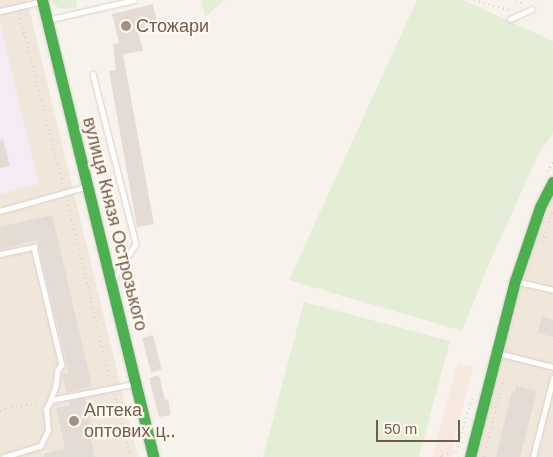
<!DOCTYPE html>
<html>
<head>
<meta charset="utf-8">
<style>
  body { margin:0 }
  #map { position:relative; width:553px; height:457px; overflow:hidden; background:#f7f3ec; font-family:Arial,sans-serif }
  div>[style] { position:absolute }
  .residential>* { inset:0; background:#f0e6da }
  .commercial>* { inset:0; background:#f7e8e0 }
  .education>* { inset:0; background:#f4ebf3 }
  .green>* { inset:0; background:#e4eed7 }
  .building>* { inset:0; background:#e3dbd4; transform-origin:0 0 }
  .path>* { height:2px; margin-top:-1px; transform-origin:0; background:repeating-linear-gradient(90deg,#d8d1cc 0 1px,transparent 0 5px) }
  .roads { filter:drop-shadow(0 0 1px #d6d0ca) drop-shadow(0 0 1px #d6d0ca) }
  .lane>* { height:4.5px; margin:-2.25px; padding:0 2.25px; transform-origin:2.25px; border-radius:2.25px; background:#fefdfc }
  .fast>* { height:11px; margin:-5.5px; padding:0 5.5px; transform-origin:5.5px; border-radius:5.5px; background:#4caf50 }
  .dots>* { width:14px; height:14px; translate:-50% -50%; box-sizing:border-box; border:2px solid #fef8ee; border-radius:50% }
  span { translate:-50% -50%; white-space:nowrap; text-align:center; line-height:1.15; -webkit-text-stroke:4.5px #fef8ee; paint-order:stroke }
  .poi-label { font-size:18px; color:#755b4c }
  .left { translate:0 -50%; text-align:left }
  .street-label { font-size:18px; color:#755b4c }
  .scale { position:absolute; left:376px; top:420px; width:84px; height:22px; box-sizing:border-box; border:2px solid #755b4c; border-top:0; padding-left:6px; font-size:15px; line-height:18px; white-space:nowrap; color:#755b4c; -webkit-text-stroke:4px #fef8ee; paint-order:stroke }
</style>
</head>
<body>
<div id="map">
  <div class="residential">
    <div style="clip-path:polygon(0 0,27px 0,138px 457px,0 457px)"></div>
    <div style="clip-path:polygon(553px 194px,553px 457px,475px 457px,523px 270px)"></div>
  </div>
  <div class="commercial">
    <div style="clip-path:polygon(458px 362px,473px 367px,450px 457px,432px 457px)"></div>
  </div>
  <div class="education">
    <div style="clip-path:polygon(0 23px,39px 184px,0 194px)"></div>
  </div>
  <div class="green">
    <div style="clip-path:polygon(50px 0,76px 0,77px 7px,62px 9px,57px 7px)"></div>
    <div style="clip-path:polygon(201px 0,225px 0,205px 17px)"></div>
    <div style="clip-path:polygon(417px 0,463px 0,553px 41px,553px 134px,539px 153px,489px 264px,462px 331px,289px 280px)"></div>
    <div style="clip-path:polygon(304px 302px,450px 341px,419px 457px,263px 457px)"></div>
  </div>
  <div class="building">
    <div style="clip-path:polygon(153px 4px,158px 27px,138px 32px,143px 51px,123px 54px,154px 224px,137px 227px,109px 71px,116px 70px,113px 44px,119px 43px,112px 14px)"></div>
    <div style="clip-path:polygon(3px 139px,10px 166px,0 168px,0 140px)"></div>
    <div style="clip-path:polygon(52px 215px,92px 386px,67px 393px,62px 374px,69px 373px,37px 240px,0 249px,0 227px)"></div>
    <div style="clip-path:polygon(542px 317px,553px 320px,553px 337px,538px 333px)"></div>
    <div style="left:153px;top:335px;width:36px;height:11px;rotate:76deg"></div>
    <div style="clip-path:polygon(159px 375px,165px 400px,168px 399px,171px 415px,159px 417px,149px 378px)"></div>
    <div style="clip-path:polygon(516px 386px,537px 391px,520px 457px,496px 457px,512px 391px,515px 392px)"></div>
    <div style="clip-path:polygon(85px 397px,91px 427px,88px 428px,95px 457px,44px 457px,44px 454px,65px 449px,56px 408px,70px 405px,69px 401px)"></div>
  </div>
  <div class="path">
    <div style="left:474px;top:0;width:37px;rotate:16deg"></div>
    <div style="left:516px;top:0;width:9px;rotate:32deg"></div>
    <div style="left:19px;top:13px;width:179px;rotate:75.7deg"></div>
    <div style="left:547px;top:172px;width:11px;rotate:-56deg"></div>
    <div style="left:67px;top:200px;width:185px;rotate:76.6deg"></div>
    <div style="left:542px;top:242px;width:33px;rotate:-70deg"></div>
    <div style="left:114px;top:394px;width:65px;rotate:74.9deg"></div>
    <div style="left:0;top:411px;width:7px;rotate:-27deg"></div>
    <div style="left:6px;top:408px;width:35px;rotate:-8deg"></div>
    <div style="left:441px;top:457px;width:2px;rotate:-63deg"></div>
    <div style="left:442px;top:455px;width:14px;rotate:-12deg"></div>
    <div style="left:456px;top:452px;width:56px;rotate:-73.5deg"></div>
    <div style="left:484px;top:457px;width:80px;rotate:-76.3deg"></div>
  </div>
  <div class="roads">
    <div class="lane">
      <div style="left:0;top:11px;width:41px;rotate:-12.7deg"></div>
      <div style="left:510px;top:19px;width:24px;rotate:-24deg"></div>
      <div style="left:47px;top:20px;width:89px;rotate:-12.9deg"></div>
      <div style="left:93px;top:74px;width:175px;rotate:75.8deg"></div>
      <div style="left:136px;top:244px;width:44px;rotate:121.9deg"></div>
      <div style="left:0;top:211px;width:88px;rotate:-15.8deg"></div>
      <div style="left:0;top:254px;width:35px;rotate:-12deg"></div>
      <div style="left:34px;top:247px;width:121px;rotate:76.7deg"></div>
      <div style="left:62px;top:365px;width:6px;rotate:129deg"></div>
      <div style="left:58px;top:370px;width:16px;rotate:97deg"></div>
      <div style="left:56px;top:386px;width:15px;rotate:110deg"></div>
      <div style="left:515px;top:281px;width:39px;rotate:13deg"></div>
      <div style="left:498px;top:353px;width:57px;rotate:14.3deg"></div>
      <div style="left:4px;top:457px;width:38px;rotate:-17deg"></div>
      <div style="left:40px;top:446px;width:17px;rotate:-62deg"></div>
      <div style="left:48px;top:431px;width:22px;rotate:-95deg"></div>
      <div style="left:46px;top:409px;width:10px;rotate:-61deg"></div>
      <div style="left:51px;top:400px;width:84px;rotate:-11deg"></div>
      <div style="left:533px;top:457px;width:81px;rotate:-75.8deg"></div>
    </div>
    <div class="fast">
      <div style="left:42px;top:0;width:470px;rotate:76.3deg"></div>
      <div style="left:470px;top:457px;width:182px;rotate:-75.7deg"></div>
      <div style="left:515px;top:281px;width:78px;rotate:-71.3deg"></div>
      <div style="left:540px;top:207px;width:28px;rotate:-63deg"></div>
    </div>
  </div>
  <div class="dots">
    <div style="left:126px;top:26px;background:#a29084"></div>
    <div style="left:74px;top:421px;background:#a29084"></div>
  </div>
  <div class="poi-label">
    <span class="left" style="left:136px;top:26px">Стожари</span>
    <span class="left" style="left:84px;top:421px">Аптека<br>оптових ц‥</span>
  </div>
  <div class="street-label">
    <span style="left:115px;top:224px;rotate:76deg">вулиця Князя Острозького</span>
  </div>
  <div class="scale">50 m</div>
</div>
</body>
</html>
